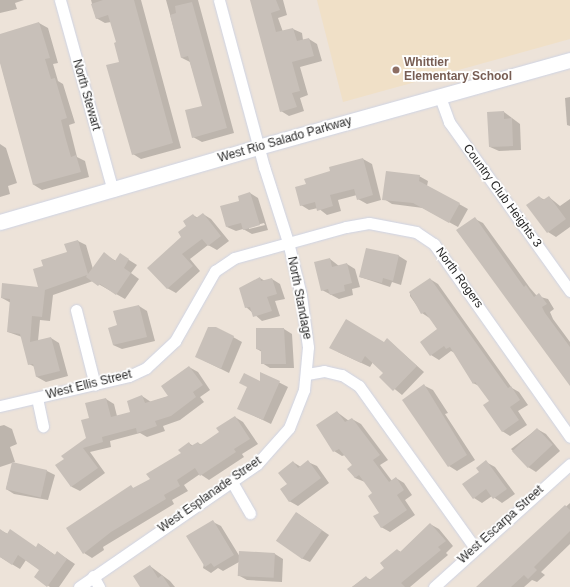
<!DOCTYPE html>
<html>
<head>
<meta charset="utf-8">
<style>
  body { margin:0 }
  #map { position:relative; width:570px; height:587px; overflow:hidden; background:#ede3d9; font-family:Helvetica,sans-serif }
  div>[style] { position:absolute }
  .education>* { inset:0; background:#f0e0c7 }
  .shadow>* { inset:0; background:#0003 }
  .building>* { inset:0; background:#c8c0b9; transform-origin:0 0 }
  .roads { filter:drop-shadow(0 0 1px #ced3e3) drop-shadow(0 0 1px #ced3e3) }
  .street>* { height:11px; margin:-5.5px; padding:0 5.5px; transform-origin:5.5px; border-radius:5.5px; background:#fff }
  .secondary>* { height:15px; margin:-7.5px; padding:0 7.5px; transform-origin:7.5px; border-radius:7.5px; background:#fff }
  .dots>* { width:11px; height:11px; translate:-50% -50%; box-sizing:border-box; border:2px solid #fff; border-radius:50% }
  span { translate:-50% -50%; white-space:nowrap; text-align:center; line-height:1.15; -webkit-text-stroke:3.5px #fff; paint-order:stroke }
  .education-label { font-size:12px; color:#785e54; font-weight:700 }
  .left { translate:0 -50%; text-align:left }
  .street-label { font-size:12px; color:#292929 }
</style>
</head>
<body>
<div id="map">
  <div class="education">
    <div style="clip-path:polygon(317px 0,570px 0,570px 39px,343px 102px)"></div>
  </div>
  <div class="shadow">
    <div style="clip-path:polygon(0 0,24px 0,15px 3px,17px 9px,0 13px)"></div>
    <div style="clip-path:polygon(91px 0,141px 0,181px 148px,141px 159px,133px 154px,118px 43px,111px 22px,105px 23px,96px 18px)"></div>
    <div style="clip-path:polygon(166px 0,198px 0,234px 133px,202px 142px,193px 137px,204px 107px,190px 62px,182px 58px)"></div>
    <div style="clip-path:polygon(252px 0,283px 0,287px 15px,278px 18px,283px 32px,293px 29px,302px 33px,303px 40px,309px 39px,317px 44px,322px 61px,300px 67px,308px 95px,300px 98px,304px 111px,289px 116px,281px 111px)"></div>
    <div style="clip-path:polygon(39px 23px,48px 28px,58px 63px,53px 64px,58px 81px,63px 84px,75px 123px,69px 125px,77px 157px,85px 161px,89px 177px,42px 190px,34px 185px,0 61px,0 35px)"></div>
    <div style="clip-path:polygon(570px 97px,570px 126px,567px 125px,565px 98px)"></div>
    <div style="clip-path:polygon(504px 112px,520px 124px,521px 150px,499px 151px,490px 147px)"></div>
    <div style="clip-path:polygon(0 144px,6px 148px,17px 183px,8px 186px,10px 194px,0 197px)"></div>
    <div style="clip-path:polygon(363px 159px,372px 164px,381px 200px,367px 204px,358px 199px,357px 195px,338px 200px,341px 211px,327px 215px,318px 208px,309px 210px,301px 205px,307px 185px,331px 172px,330px 168px)"></div>
    <div style="clip-path:polygon(419px 176px,428px 181px,427px 186px,468px 209px,458px 227px,423px 208px,392px 204px,384px 199px)"></div>
    <div style="clip-path:polygon(evenodd,250px 193px,258px 198px,268px 230px,252px 234px,243px 229px,236px 231px,227px 227px,240px 201px,250px 193px,264px 223px,265px 225px,249px 229px,249px 227px,264px 223px)"></div>
    <div style="clip-path:polygon(539px 197px,545px 200px,549px 197px,560px 206px,570px 199px,570px 227px,556px 237px,548px 232px,528px 205px)"></div>
    <div style="clip-path:polygon(203px 214px,211px 219px,229px 241px,217px 250px,208px 245px,190px 259px,200px 271px,176px 293px,167px 288px,188px 226px,193px 215px,198px 218px)"></div>
    <div style="clip-path:polygon(475px 219px,483px 223px,530px 288px,537px 296px,548px 299px,554px 309px,550px 312px,553px 319px,570px 342px,570px 384px)"></div>
    <div style="clip-path:polygon(78px 241px,86px 245px,93px 269px,104px 254px,116px 261px,121px 255px,137px 265px,131px 273px,139px 279px,125px 299px,93px 281px,53px 295px,50px 321px,40px 320px,38px 341px,51px 338px,59px 343px,68px 376px,46px 382px,37px 377px,35px 367px,29px 364px,22px 337px,8px 332px,11px 303px,2px 298px,40px 288px,44px 266px,68px 253px)"></div>
    <div style="clip-path:polygon(367px 249px,399px 256px,407px 261px,401px 285px,392px 282px,390px 287px,360px 277px)"></div>
    <div style="clip-path:polygon(330px 259px,339px 266px,347px 264px,355px 269px,360px 287px,352px 289px,353px 295px,339px 299px,322px 290px)"></div>
    <div style="clip-path:polygon(260px 278px,265px 281px,272px 279px,280px 284px,285px 299px,275px 301px,280px 316px,262px 321px,246px 307px)"></div>
    <div style="clip-path:polygon(430px 279px,438px 284px,512px 388px,519px 392px,528px 405px,518px 411px,527px 425px,510px 436px,502px 431px,490px 401px,481px 387px,473px 383px,455px 353px,451px 351px,439px 360px,431px 355px,438px 330px,431px 319px,422px 313px,410px 296px,410px 293px)"></div>
    <div style="clip-path:polygon(139px 306px,147px 311px,155px 341px,122px 349px,113px 345px,118px 326px)"></div>
    <div style="clip-path:polygon(257px 329px,284px 329px,292px 334px,294px 368px,270px 368px,262px 363px,262px 352px,257px 349px)"></div>
    <div style="clip-path:polygon(233px 337px,242px 342px,229px 373px,205px 361px)"></div>
    <div style="clip-path:polygon(387px 339px,424px 372px,402px 395px,380px 377px,384px 373px,373px 362px,370px 367px,338px 352px,384px 343px)"></div>
    <div style="clip-path:polygon(189px 367px,198px 372px,210px 390px,200px 397px,204px 402px,180px 420px,163px 426px,165px 431px,147px 437px,140px 433px,110px 441px,111px 447px,90px 452px,105px 473px,80px 491px,72px 487px,65px 459px,87px 438px,90px 419px,106px 399px,114px 404px,117px 416px,132px 413px,142px 396px,151px 402px,169px 396px)"></div>
    <div style="clip-path:polygon(261px 373px,288px 387px,271px 424px,238px 408px,261px 382px)"></div>
    <div style="clip-path:polygon(425px 386px,433px 390px,448px 413px,445px 414px,475px 460px,457px 471px,449px 466px)"></div>
    <div style="clip-path:polygon(337px 412px,349px 421px,352px 419px,361px 424px,388px 460px,380px 465px,392px 481px,396px 478px,404px 483px,412px 495px,405px 500px,415px 515px,390px 532px,381px 527px,380px 513px,374px 493px,365px 482px,355px 478px,349px 469px,353px 466px,345px 455px,342px 456px,334px 451px)"></div>
    <div style="clip-path:polygon(235px 417px,243px 422px,258px 444px,242px 454px,244px 457px,209px 480px,200px 474px,184px 485px,188px 491px,172px 500px,174px 504px,103px 547px,104px 550px,92px 558px,84px 553px,131px 487px,135px 489px,151px 479px,182px 454px,189px 443px,193px 446px,198px 443px,202px 445px,221px 432px)"></div>
    <div style="clip-path:polygon(4px 425px,12px 429px,17px 444px,10px 447px,15px 462px,0 467px,0 426px)"></div>
    <div style="clip-path:polygon(537px 429px,546px 434px,560px 451px,536px 472px,528px 467px,511px 449px)"></div>
    <div style="clip-path:polygon(293px 462px,301px 467px,308px 462px,317px 466px,329px 483px,298px 506px,289px 501px,288px 485px)"></div>
    <div style="clip-path:polygon(486px 462px,495px 467px,515px 494px,502px 503px,492px 496px,482px 503px,474px 498px,480px 472px)"></div>
    <div style="clip-path:polygon(13px 463px,47px 471px,55px 475px,48px 500px,14px 494px,6px 489px)"></div>
    <div style="clip-path:polygon(570px 503px,570px 544px,541px 572px,545px 575px,537px 582px,532px 580px,524px 587px,477px 587px)"></div>
    <div style="clip-path:polygon(297px 513px,329px 535px,310px 562px,301px 558px)"></div>
    <div style="clip-path:polygon(213px 522px,221px 526px,240px 557px,275px 554px,283px 559px,282px 582px,247px 580px,238px 575px,239px 562px,223px 571px,218px 568px,211px 573px,203px 568px)"></div>
    <div style="clip-path:polygon(430px 524px,439px 529px,453px 546px,446px 553px,448px 555px,410px 587px,352px 587px,366px 577px,371px 580px,386px 568px,397px 550px,401px 552px)"></div>
    <div style="clip-path:polygon(0 530px,36px 548px,39px 544px,55px 555px,57px 552px,75px 564px,59px 587px,50px 587px,36px 577px,41px 570px,26px 560px,20px 569px,0 557px)"></div>
    <div style="clip-path:polygon(150px 566px,170px 581px,175px 587px,142px 587px)"></div>
  </div>
  <div class="building">
    <div style="clip-path:polygon(103px 0,134px 0,173px 143px,132px 155px,106px 65px,119px 62px,114px 43px,116px 42px,108px 15px,96px 19px,91px 4px)"></div>
    <div style="clip-path:polygon(250px 0,276px 0,280px 10px,271px 13px,276px 32px,293px 28px,297px 41px,309px 38px,314px 56px,292px 62px,300px 91px,292px 93px,297px 107px,280px 112px)"></div>
    <div style="clip-path:polygon(192px 2px,227px 128px,192px 138px,185px 110px,202px 106px,188px 56px,181px 58px,170px 15px,176px 13px,175px 6px)"></div>
    <div style="clip-path:polygon(39px 22px,50px 58px,45px 59px,51px 79px,55px 78px,67px 118px,61px 120px,65px 136px,71px 157px,76px 155px,81px 172px,33px 185px,0 63px,0 34px)"></div>
    <div style="clip-path:polygon(504px 111px,504px 119px,512px 118px,513px 146px,489px 147px,487px 112px)"></div>
    <div style="clip-path:polygon(363px 158px,373px 195px,357px 200px,354px 189px,330px 195px,333px 206px,317px 211px,315px 202px,300px 206px,295px 187px,306px 184px,304px 179px,330px 171px,329px 167px)"></div>
    <div style="clip-path:polygon(386px 171px,420px 175px,419px 181px,460px 203px,449px 223px,413px 203px,382px 200px)"></div>
    <div style="clip-path:polygon(250px 192px,260px 225px,243px 230px,241px 223px,226px 227px,220px 206px,239px 201px,238px 196px)"></div>
    <div style="clip-path:polygon(539px 196px,543px 200px,549px 196px,566px 219px,547px 233px,526px 205px)"></div>
    <div style="clip-path:polygon(203px 213px,221px 236px,208px 246px,202px 239px,182px 254px,193px 266px,167px 289px,147px 268px,181px 237px,178px 232px,186px 226px,183px 221px,193px 214px,196px 218px)"></div>
    <div style="clip-path:polygon(475px 217px,524px 287px,526px 285px,534px 297px,539px 293px,547px 304px,542px 307px,545px 313px,570px 347px,570px 386px,456px 230px)"></div>
    <div style="clip-path:polygon(78px 240px,88px 274px,104px 252px,115px 261px,120px 253px,129px 259px,124px 268px,131px 273px,116px 295px,100px 284px,98px 286px,86px 277px,87px 275px,45px 290px,42px 317px,32px 316px,30px 342px,51px 337px,60px 371px,36px 377px,33px 364px,28px 365px,20px 334px,7px 332px,10px 299px,1px 298px,2px 283px,38px 287px,33px 269px,43px 266px,41px 260px,67px 252px,64px 244px)"></div>
    <div style="clip-path:polygon(366px 248px,399px 255px,393px 281px,383px 278px,382px 283px,359px 277px)"></div>
    <div style="clip-path:polygon(330px 258px,332px 267px,347px 263px,352px 283px,344px 285px,345px 291px,330px 295px,328px 289px,321px 291px,314px 262px)"></div>
    <div style="clip-path:polygon(260px 277px,261px 281px,272px 278px,277px 294px,267px 297px,272px 311px,253px 317px,250px 307px,245px 308px,239px 288px)"></div>
    <div style="clip-path:polygon(430px 278px,508px 388px,511px 386px,520px 400px,510px 407px,519px 420px,502px 432px,483px 405px,489px 401px,475px 382px,473px 384px,450px 347px,446px 349px,444px 346px,430px 356px,420px 342px,437px 329px,425px 312px,421px 314px,409px 292px)"></div>
    <div style="clip-path:polygon(139px 305px,147px 337px,113px 345px,108px 328px,117px 325px,113px 311px)"></div>
    <div style="clip-path:polygon(346px 319px,384px 342px,387px 338px,417px 366px,393px 391px,379px 377px,383px 373px,365px 356px,361px 363px,329px 348px)"></div>
    <div style="clip-path:polygon(208px 327px,216px 327px,234px 336px,221px 369px,195px 357px)"></div>
    <div style="clip-path:polygon(256px 328px,284px 328px,286px 364px,261px 364px,261px 350px,256px 349px)"></div>
    <div style="clip-path:polygon(189px 366px,203px 385px,193px 392px,196px 397px,171px 416px,155px 421px,157px 426px,137px 433px,136px 428px,102px 437px,103px 442px,83px 448px,98px 468px,71px 487px,55px 465px,64px 459px,61px 456px,86px 438px,81px 420px,89px 418px,85px 403px,106px 398px,111px 417px,130px 412px,127px 401px,142px 395px,145px 403px,168px 396px,161px 386px)"></div>
    <div style="clip-path:polygon(260px 372px,280px 381px,263px 420px,237px 409px,247px 387px,239px 383px,244px 373px,260px 381px)"></div>
    <div style="clip-path:polygon(424px 384px,467px 455px,448px 467px,402px 400px)"></div>
    <div style="clip-path:polygon(337px 411px,345px 422px,352px 418px,380px 455px,373px 460px,389px 482px,396px 477px,404px 490px,397px 495px,407px 510px,381px 528px,373px 516px,379px 513px,368px 496px,372px 493px,359px 475px,355px 478px,347px 469px,352px 465px,339px 449px,333px 452px,316px 425px)"></div>
    <div style="clip-path:polygon(235px 416px,250px 439px,234px 449px,236px 452px,200px 476px,195px 468px,177px 480px,180px 486px,164px 495px,166px 499px,111px 532px,83px 554px,66px 528px,131px 485px,133px 488px,150px 479px,146px 474px,181px 453px,178px 450px,189px 442px,191px 446px,198px 442px,200px 445px,219px 432px,216px 428px)"></div>
    <div style="left:537px;top:428px;width:23px;height:34px;rotate:47deg"></div>
    <div style="clip-path:polygon(308px 460px,321px 478px,289px 502px,280px 489px,287px 484px,278px 473px,293px 461px,298px 468px)"></div>
    <div style="clip-path:polygon(486px 460px,507px 489px,493px 499px,486px 489px,473px 499px,462px 484px,479px 472px,476px 468px)"></div>
    <div style="left:12px;top:462px;width:36px;height:28px;rotate:13deg"></div>
    <div style="clip-path:polygon(565px 505px,570px 510px,570px 531px,534px 567px,537px 570px,528px 579px,524px 575px,511px 587px,476px 587px)"></div>
    <div style="left:296px;top:512px;width:32px;height:35px;rotate:35deg"></div>
    <div style="clip-path:polygon(213px 520px,234px 555px,214px 567px,211px 563px,205px 567px,186px 536px)"></div>
    <div style="clip-path:polygon(430px 523px,446px 541px,438px 547px,441px 550px,401px 583px,405px 587px,352px 587px,366px 576px,369px 580px,384px 568px,380px 563px,397px 549px,400px 552px)"></div>
    <div style="clip-path:polygon(0 529px,7px 534px,10px 529px,36px 547px,38px 543px,55px 555px,57px 551px,67px 559px,47px 587px,34px 577px,39px 570px,18px 555px,12px 565px,0 557px)"></div>
    <div style="left:239px;top:551px;width:36px;height:25px;rotate:3deg"></div>
    <div style="clip-path:polygon(150px 565px,158px 578px,162px 575px,170px 587px,140px 587px,133px 576px)"></div>
  </div>
  <div class="roads">
    <div class="street">
      <div style="left:60px;top:0;width:198px;rotate:74.5deg"></div>
      <div style="left:440px;top:97px;width:27px;rotate:70deg"></div>
      <div style="left:449px;top:122px;width:208px;rotate:54.4deg"></div>
      <div style="left:76px;top:310px;width:77px;rotate:75.8deg"></div>
      <div style="left:307px;top:374px;width:17px;rotate:-10deg"></div>
      <div style="left:324px;top:371px;width:18px;rotate:13deg"></div>
      <div style="left:342px;top:375px;width:20px;rotate:33deg"></div>
      <div style="left:359px;top:386px;width:199px;rotate:54.4deg"></div>
      <div style="left:37px;top:398px;width:29px;rotate:78deg"></div>
      <div style="left:0;top:406px;width:132px;rotate:-13.1deg"></div>
      <div style="left:129px;top:376px;width:19px;rotate:-25deg"></div>
      <div style="left:146px;top:368px;width:40px;rotate:-43deg"></div>
      <div style="left:175px;top:341px;width:81px;rotate:-60.3deg"></div>
      <div style="left:215px;top:271px;width:23px;rotate:-34deg"></div>
      <div style="left:234px;top:258px;width:116px;rotate:-15.5deg"></div>
      <div style="left:346px;top:227px;width:23px;rotate:-10deg"></div>
      <div style="left:369px;top:223px;width:48px;rotate:10.8deg"></div>
      <div style="left:416px;top:232px;width:22px;rotate:34deg"></div>
      <div style="left:434px;top:244px;width:236px;rotate:54.8deg"></div>
      <div style="left:232px;top:482px;width:36px;rotate:60deg"></div>
      <div style="left:93px;top:576px;width:13px;rotate:61deg"></div>
      <div style="left:79px;top:587px;width:216px;rotate:-34.6deg"></div>
      <div style="left:257px;top:464px;width:48px;rotate:-48.4deg"></div>
      <div style="left:289px;top:428px;width:41px;rotate:-68.5deg"></div>
      <div style="left:304px;top:390px;width:43px;rotate:-84.7deg"></div>
      <div style="left:308px;top:347px;width:52px;rotate:-97.7deg"></div>
      <div style="left:301px;top:295px;width:55px;rotate:-103.8deg"></div>
      <div style="left:288px;top:242px;width:79px;rotate:-107.7deg"></div>
      <div style="left:264px;top:167px;width:173px;rotate:-105.1deg"></div>
      <div style="left:434px;top:587px;width:183px;rotate:-42.1deg"></div>
    </div>
    <div class="secondary">
      <div style="left:0;top:222px;width:269px;rotate:-16.2deg"></div>
      <div style="left:258px;top:147px;width:324px;rotate:-15.6deg"></div>
    </div>
  </div>
  <div class="dots">
    <div style="left:396px;top:70px;background:#8d6e63"></div>
  </div>
  <div class="education-label">
    <span class="left" style="left:404px;top:70px">Whittier<br>Elementary School</span>
  </div>
  <div class="street-label">
    <span style="left:86px;top:95px;rotate:74deg">North Stewart</span>
    <span style="left:285px;top:140px;rotate:-16deg">West Rio Salado Parkway</span>
    <span style="left:502px;top:196px;rotate:54deg">Country Club Heights 3</span>
    <span style="left:459px;top:278px;rotate:54deg">North Rogers</span>
    <span style="left:299px;top:298px;rotate:79deg">North Standage</span>
    <span style="left:89px;top:385px;rotate:-14deg">West Ellis Street</span>
    <span style="left:210px;top:495px;rotate:-35deg">West Esplanade Street</span>
    <span style="left:501px;top:525px;rotate:-42deg">West Escarpa Street</span>
  </div>
</div>
</body>
</html>
